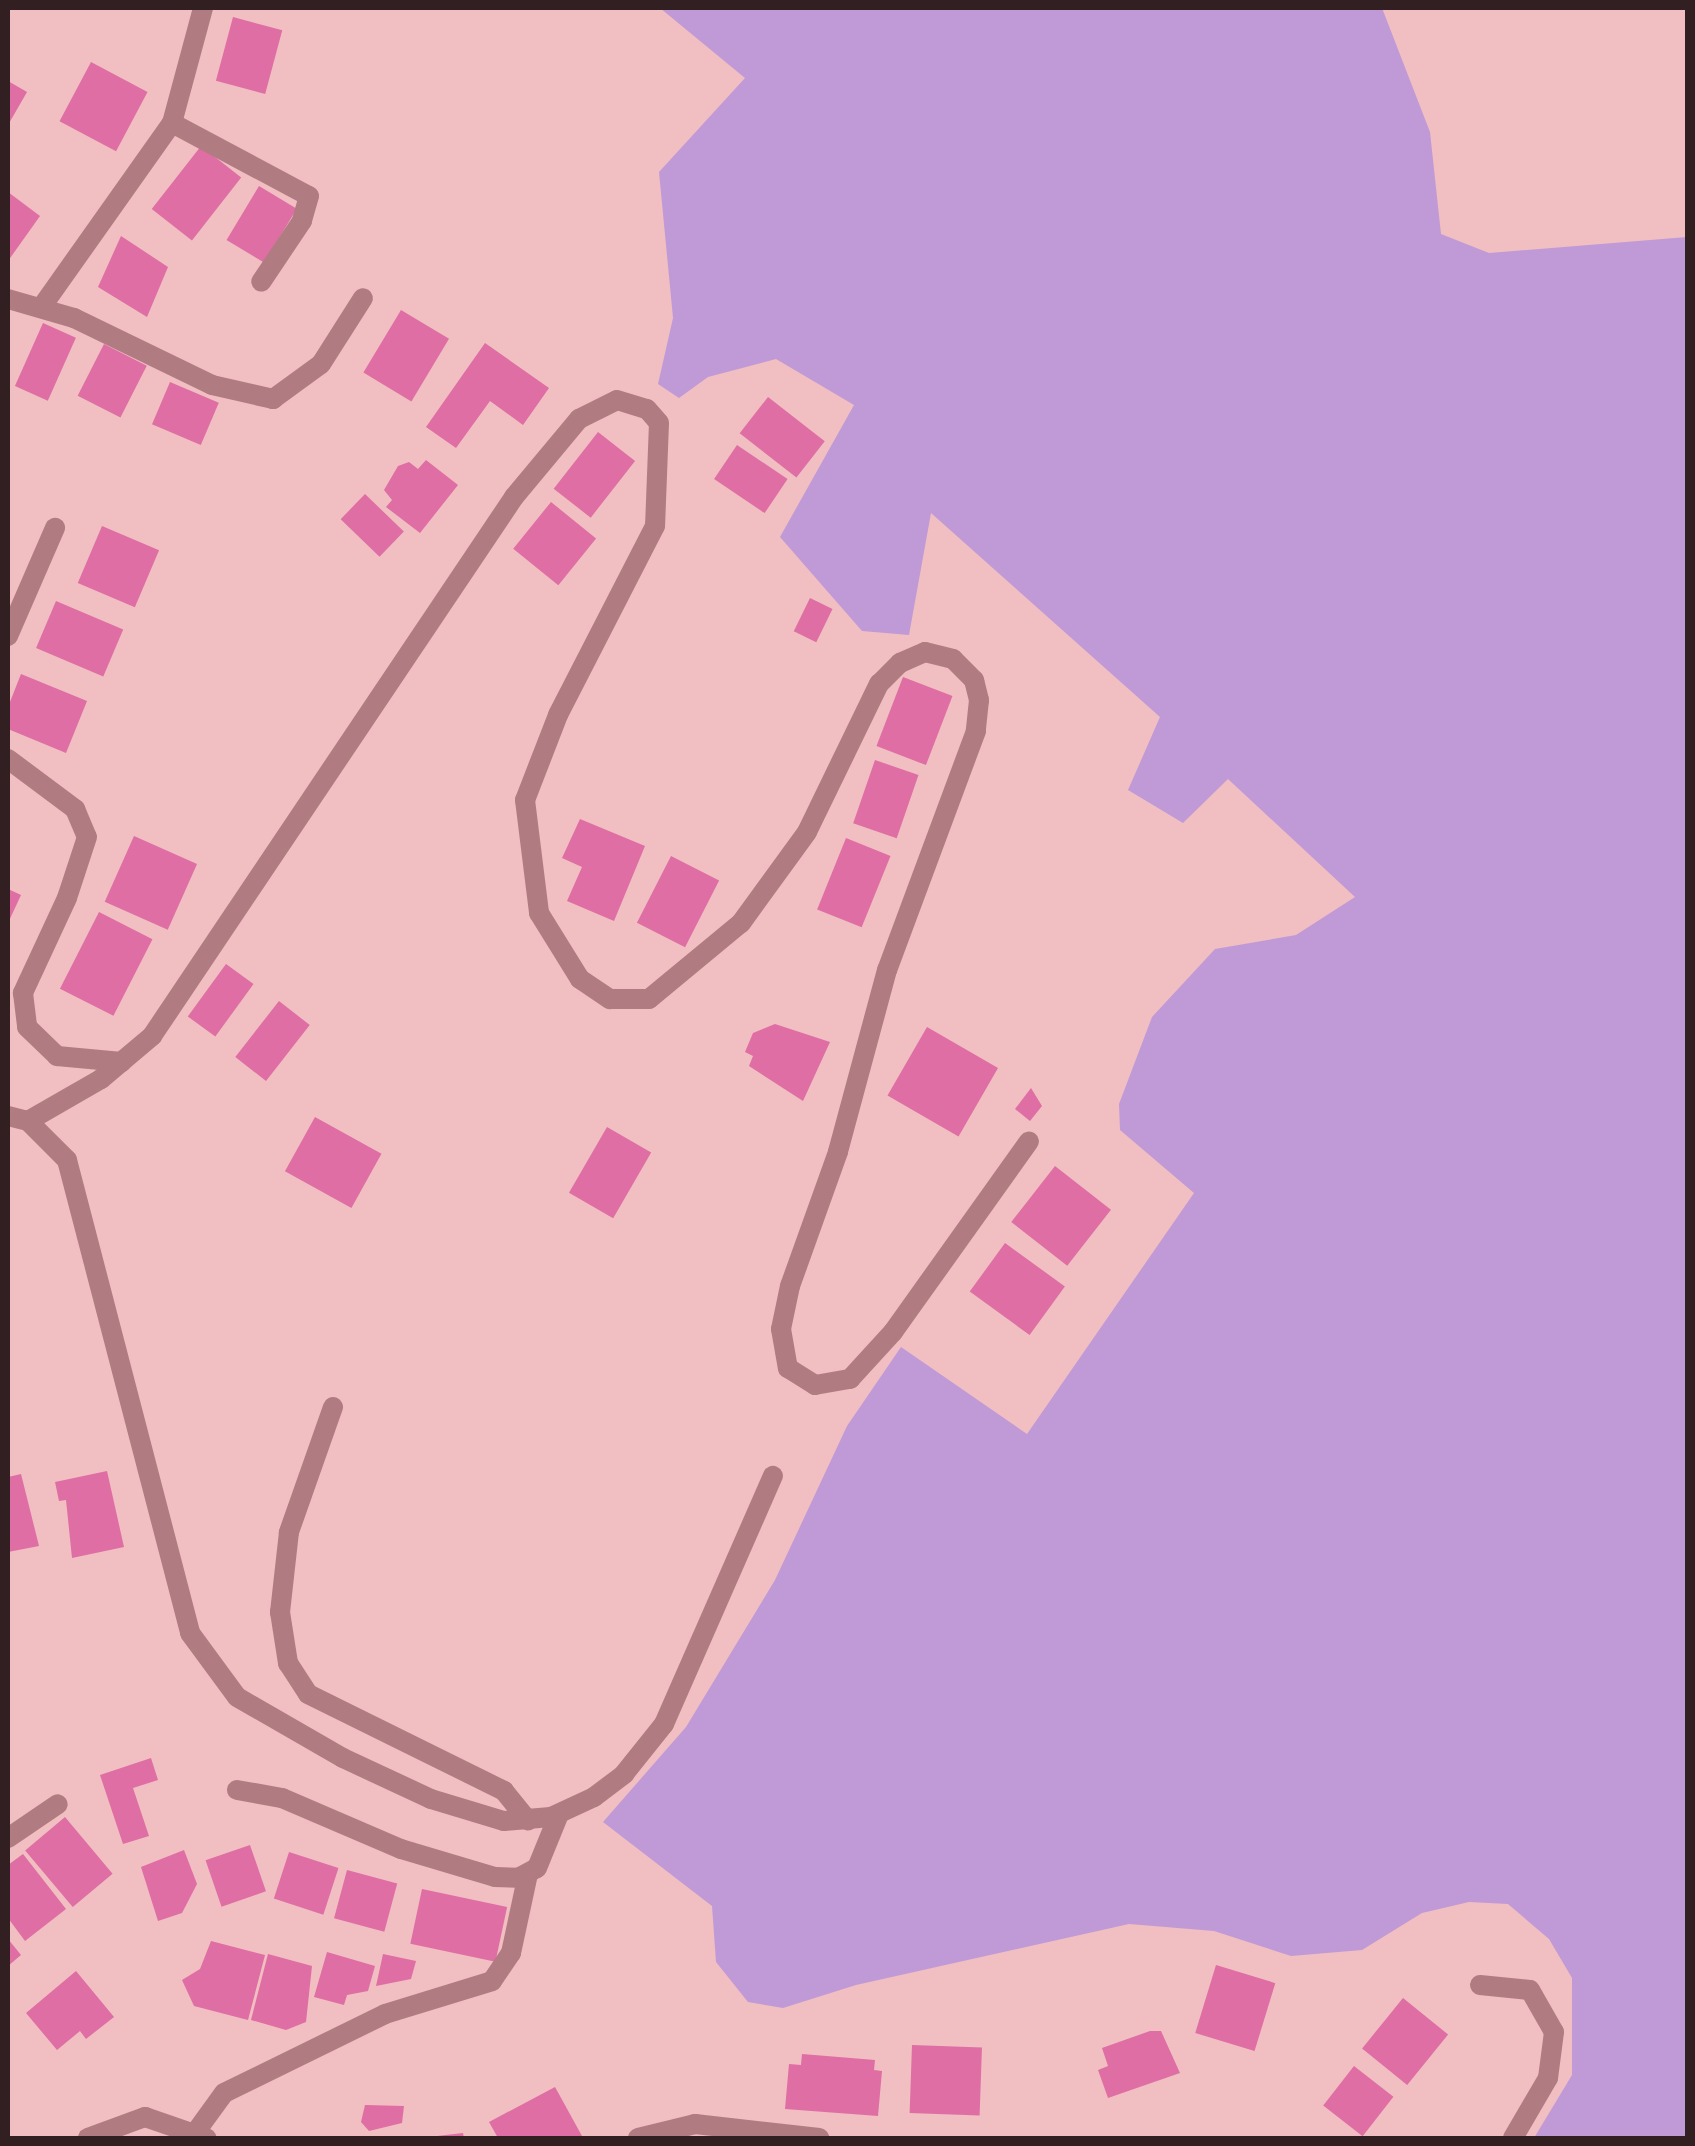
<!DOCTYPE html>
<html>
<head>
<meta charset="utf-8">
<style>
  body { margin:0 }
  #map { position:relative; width:1695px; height:2146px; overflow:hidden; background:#f1bec2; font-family:Barlow,sans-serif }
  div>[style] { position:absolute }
  .green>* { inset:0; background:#bf9ad6 }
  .building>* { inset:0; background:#de6ea3; transform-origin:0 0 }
  .minor>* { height:20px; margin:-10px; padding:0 10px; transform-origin:10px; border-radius:10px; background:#b17c81 }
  span { translate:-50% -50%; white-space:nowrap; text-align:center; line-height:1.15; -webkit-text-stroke:8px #fde7e9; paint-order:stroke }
  .frame { position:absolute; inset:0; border:10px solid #321f21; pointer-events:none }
</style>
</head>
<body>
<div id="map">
  <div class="green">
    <div style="clip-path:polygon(660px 8px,1382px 8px,1430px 132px,1441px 234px,1489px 253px,1687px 237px,1687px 2138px,1534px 2138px,1572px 2075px,1572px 1978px,1549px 1939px,1508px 1904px,1469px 1902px,1422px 1913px,1362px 1950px,1291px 1956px,1214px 1931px,1129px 1924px,856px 1985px,783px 2008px,748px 2002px,716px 1962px,712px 1906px,603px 1822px,686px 1727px,775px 1580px,847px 1426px,901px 1347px,1027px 1434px,1194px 1193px,1120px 1130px,1119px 1104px,1152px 1017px,1215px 949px,1296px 935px,1355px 897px,1228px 779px,1183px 823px,1128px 790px,1160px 717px,931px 513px,909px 635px,862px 631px,780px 537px,854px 405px,776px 359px,708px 377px,679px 398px,658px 384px,673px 318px,659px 172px,745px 78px)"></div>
  </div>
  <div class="building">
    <div style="left:233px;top:17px;width:51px;height:66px;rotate:15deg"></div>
    <div style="left:91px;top:62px;width:64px;height:67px;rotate:28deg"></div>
    <div style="clip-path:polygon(8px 81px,27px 92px,8px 125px)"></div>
    <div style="left:201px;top:146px;width:51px;height:80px;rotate:38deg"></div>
    <div style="left:259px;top:186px;width:44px;height:63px;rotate:31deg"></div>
    <div style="clip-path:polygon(8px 192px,40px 216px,8px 261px)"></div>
    <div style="clip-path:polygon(121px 236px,168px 267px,147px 317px,98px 287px)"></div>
    <div style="left:401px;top:310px;width:56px;height:73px;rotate:31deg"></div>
    <div style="left:43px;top:323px;width:36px;height:69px;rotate:24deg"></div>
    <div style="clip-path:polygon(485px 343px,549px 388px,523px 425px,490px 401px,456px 448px,426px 427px)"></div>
    <div style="left:104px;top:344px;width:48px;height:58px;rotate:27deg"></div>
    <div style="left:170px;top:382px;width:53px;height:46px;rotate:23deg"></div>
    <div style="left:768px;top:397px;width:72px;height:46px;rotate:38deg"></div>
    <div style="left:598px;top:432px;width:47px;height:72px;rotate:38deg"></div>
    <div style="left:737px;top:445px;width:61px;height:41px;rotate:34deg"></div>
    <div style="clip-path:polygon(426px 460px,458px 485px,420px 533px,386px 507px,392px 500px,384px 490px,398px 466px,409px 462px,418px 469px)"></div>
    <div style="left:365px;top:494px;width:54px;height:35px;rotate:44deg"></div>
    <div style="left:551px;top:502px;width:58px;height:60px;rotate:39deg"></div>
    <div style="left:102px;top:526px;width:62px;height:62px;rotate:23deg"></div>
    <div style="left:810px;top:598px;width:25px;height:37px;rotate:26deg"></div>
    <div style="left:56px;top:601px;width:73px;height:51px;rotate:23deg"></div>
    <div style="clip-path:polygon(21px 674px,87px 701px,66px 753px,8px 729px,8px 707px)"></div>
    <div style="left:903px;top:677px;width:53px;height:74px;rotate:21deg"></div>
    <div style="left:875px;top:760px;width:46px;height:67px;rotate:19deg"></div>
    <div style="clip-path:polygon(580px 819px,645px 846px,614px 921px,567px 901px,582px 867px,562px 858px)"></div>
    <div style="left:134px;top:836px;width:69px;height:72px;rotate:24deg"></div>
    <div style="left:846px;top:838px;width:48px;height:77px;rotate:22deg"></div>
    <div style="left:671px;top:856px;width:54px;height:75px;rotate:27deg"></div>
    <div style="clip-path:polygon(8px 889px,21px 895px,8px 923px)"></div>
    <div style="left:99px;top:912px;width:60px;height:86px;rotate:27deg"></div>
    <div style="left:226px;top:964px;width:34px;height:65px;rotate:36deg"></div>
    <div style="left:279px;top:1001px;width:39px;height:71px;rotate:38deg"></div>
    <div style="clip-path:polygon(775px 1024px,830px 1042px,803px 1101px,749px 1066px,753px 1056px,745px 1052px,753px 1033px)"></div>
    <div style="left:927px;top:1027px;width:82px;height:79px;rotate:30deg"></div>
    <div style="clip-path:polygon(1031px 1088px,1042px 1106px,1030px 1121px,1015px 1109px)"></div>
    <div style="left:315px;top:1117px;width:76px;height:62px;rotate:29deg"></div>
    <div style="left:607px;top:1127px;width:51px;height:76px;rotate:30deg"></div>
    <div style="left:1055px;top:1166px;width:71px;height:71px;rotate:38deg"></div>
    <div style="left:1005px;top:1243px;width:74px;height:60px;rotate:36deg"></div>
    <div style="clip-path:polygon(107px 1471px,124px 1547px,72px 1558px,66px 1500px,59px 1501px,55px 1482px)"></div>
    <div style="clip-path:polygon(21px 1474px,39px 1546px,8px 1552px,8px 1477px)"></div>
    <div style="clip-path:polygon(151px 1758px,158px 1780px,133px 1788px,149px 1836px,123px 1844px,100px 1775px)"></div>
    <div style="left:65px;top:1817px;width:74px;height:52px;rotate:50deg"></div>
    <div style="left:250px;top:1845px;width:49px;height:47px;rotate:71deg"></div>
    <div style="clip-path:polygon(184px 1850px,197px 1884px,182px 1913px,158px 1921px,141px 1867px)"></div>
    <div style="left:289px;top:1852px;width:52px;height:49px;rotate:18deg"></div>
    <div style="clip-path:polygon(23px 1854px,66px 1909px,25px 1941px,8px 1918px,8px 1865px)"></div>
    <div style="left:347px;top:1870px;width:52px;height:50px;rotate:15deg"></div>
    <div style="left:422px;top:1889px;width:87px;height:56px;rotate:12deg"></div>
    <div style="clip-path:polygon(8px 1939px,21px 1955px,8px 1966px)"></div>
    <div style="clip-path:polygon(211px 1941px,265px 1955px,248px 2020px,194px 2006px,182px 1980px,200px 1969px)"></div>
    <div style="clip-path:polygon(327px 1952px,375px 1966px,368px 1991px,347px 1995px,344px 2005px,314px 1997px)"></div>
    <div style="clip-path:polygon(268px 1954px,312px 1966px,306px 2022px,286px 2030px,251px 2020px)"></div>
    <div style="clip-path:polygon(383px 1954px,416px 1961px,411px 1979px,376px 1986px)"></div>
    <div style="left:1216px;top:1965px;width:62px;height:71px;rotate:17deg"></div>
    <div style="clip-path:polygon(76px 1971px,114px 2017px,86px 2039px,80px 2031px,57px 2050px,26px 2013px)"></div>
    <div style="left:1403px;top:1998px;width:58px;height:65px;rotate:39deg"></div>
    <div style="clip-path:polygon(1150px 2031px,1161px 2031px,1180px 2073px,1108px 2098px,1098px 2070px,1108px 2066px,1102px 2048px)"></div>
    <div style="left:912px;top:2045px;width:70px;height:68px;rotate:2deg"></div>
    <div style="clip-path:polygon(802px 2054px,875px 2060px,874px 2070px,882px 2071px,878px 2116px,785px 2109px,789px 2064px,801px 2065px)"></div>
    <div style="left:1354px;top:2066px;width:50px;height:50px;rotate:38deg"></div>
    <div style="clip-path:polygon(555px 2087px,582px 2136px,498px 2138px,489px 2122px)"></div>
    <div style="clip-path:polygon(365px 2105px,404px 2106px,402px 2123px,369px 2131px,361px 2122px)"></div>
    <div style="clip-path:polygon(463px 2133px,464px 2138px,437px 2138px,437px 2136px)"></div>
  </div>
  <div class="minor">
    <div style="left:172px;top:123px;width:155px;rotate:28.1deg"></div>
    <div style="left:309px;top:196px;width:26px;rotate:106deg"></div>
    <div style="left:302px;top:221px;width:73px;rotate:123.9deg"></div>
    <div style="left:8px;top:299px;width:69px;rotate:16.1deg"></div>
    <div style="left:74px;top:318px;width:153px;rotate:25.9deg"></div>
    <div style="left:212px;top:385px;width:63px;rotate:12.9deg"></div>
    <div style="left:273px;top:399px;width:59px;rotate:-36.1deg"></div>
    <div style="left:321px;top:364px;width:78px;rotate:-57.5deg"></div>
    <div style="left:43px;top:305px;width:223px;rotate:-54.7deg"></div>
    <div style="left:172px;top:123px;width:119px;rotate:-74.9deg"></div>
    <div style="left:8px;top:636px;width:118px;rotate:-66.5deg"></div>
    <div style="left:8px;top:759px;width:84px;rotate:36.7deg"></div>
    <div style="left:75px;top:809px;width:30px;rotate:67deg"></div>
    <div style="left:87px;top:837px;width:64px;rotate:108.2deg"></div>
    <div style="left:67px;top:898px;width:105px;rotate:114.9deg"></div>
    <div style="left:23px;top:993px;width:34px;rotate:83deg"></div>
    <div style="left:27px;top:1027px;width:42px;rotate:44deg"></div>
    <div style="left:57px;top:1056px;width:65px;rotate:5.3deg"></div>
    <div style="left:8px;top:1116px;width:21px;rotate:14deg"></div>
    <div style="left:28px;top:1121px;width:55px;rotate:45deg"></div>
    <div style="left:67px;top:1160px;width:489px;rotate:75.4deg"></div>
    <div style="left:190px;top:1633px;width:79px;rotate:53.7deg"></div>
    <div style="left:237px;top:1697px;width:122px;rotate:29.9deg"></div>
    <div style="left:343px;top:1758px;width:97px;rotate:25deg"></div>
    <div style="left:431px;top:1799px;width:76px;rotate:16.8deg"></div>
    <div style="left:504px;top:1821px;width:47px;rotate:-4.9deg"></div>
    <div style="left:551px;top:1817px;width:47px;rotate:-24.9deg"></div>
    <div style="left:594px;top:1797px;width:38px;rotate:-37deg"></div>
    <div style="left:624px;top:1774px;width:64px;rotate:-51.3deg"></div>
    <div style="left:664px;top:1724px;width:271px;rotate:-66.3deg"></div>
    <div style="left:28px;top:1121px;width:84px;rotate:-29.9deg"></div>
    <div style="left:101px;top:1079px;width:67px;rotate:-40.1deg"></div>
    <div style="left:152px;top:1036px;width:649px;rotate:-56.11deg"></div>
    <div style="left:514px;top:497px;width:102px;rotate:-50.2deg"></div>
    <div style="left:579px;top:419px;width:42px;rotate:-26.6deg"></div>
    <div style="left:617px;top:400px;width:31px;rotate:17deg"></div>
    <div style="left:647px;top:409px;width:18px;rotate:49deg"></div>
    <div style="left:659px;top:423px;width:103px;rotate:92.2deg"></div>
    <div style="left:655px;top:526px;width:212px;rotate:117.2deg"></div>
    <div style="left:558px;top:715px;width:91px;rotate:111.2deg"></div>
    <div style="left:525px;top:800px;width:114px;rotate:82.9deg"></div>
    <div style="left:539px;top:913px;width:78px;rotate:58.2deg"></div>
    <div style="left:580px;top:979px;width:36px;rotate:34deg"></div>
    <div style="left:610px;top:999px;width:39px"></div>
    <div style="left:649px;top:999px;width:119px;rotate:-39.6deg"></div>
    <div style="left:741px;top:923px;width:112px;rotate:-54deg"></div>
    <div style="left:807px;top:832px;width:165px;rotate:-64.1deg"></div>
    <div style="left:879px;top:684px;width:30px;rotate:-45deg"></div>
    <div style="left:900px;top:663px;width:27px;rotate:-24deg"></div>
    <div style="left:925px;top:652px;width:29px;rotate:14deg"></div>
    <div style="left:953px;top:659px;width:30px;rotate:45deg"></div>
    <div style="left:974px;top:680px;width:21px;rotate:76deg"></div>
    <div style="left:979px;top:700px;width:31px;rotate:96deg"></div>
    <div style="left:976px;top:731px;width:255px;rotate:110.4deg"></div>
    <div style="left:887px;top:970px;width:188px;rotate:105.1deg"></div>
    <div style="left:838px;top:1152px;width:142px;rotate:109.7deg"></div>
    <div style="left:790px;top:1286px;width:44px;rotate:101.8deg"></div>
    <div style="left:781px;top:1329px;width:40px;rotate:80deg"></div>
    <div style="left:788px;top:1368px;width:32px;rotate:32deg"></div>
    <div style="left:815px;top:1385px;width:36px;rotate:-10deg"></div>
    <div style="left:850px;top:1379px;width:64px;rotate:-47.5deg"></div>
    <div style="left:893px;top:1332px;width:234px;rotate:-54.5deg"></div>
    <div style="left:333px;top:1407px;width:133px;rotate:109.4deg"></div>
    <div style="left:289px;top:1532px;width:81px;rotate:96.4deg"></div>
    <div style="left:280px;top:1612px;width:52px;rotate:81.1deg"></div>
    <div style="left:288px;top:1663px;width:37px;rotate:57deg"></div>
    <div style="left:308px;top:1694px;width:219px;rotate:26.3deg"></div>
    <div style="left:504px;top:1791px;width:38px;rotate:51deg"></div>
    <div style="left:237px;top:1790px;width:46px;rotate:10.1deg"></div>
    <div style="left:282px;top:1798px;width:129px;rotate:23.2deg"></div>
    <div style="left:401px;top:1849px;width:98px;rotate:16.6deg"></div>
    <div style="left:495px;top:1877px;width:23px;rotate:2deg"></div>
    <div style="left:518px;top:1878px;width:21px;rotate:-28deg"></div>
    <div style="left:537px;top:1868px;width:58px;rotate:-67.8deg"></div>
    <div style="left:8px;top:1838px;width:60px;rotate:-34.2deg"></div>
    <div style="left:1480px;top:1985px;width:50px;rotate:5.7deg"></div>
    <div style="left:1530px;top:1990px;width:48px;rotate:60.3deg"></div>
    <div style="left:1554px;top:2032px;width:46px;rotate:97.4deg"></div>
    <div style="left:1548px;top:2078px;width:69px;rotate:120.3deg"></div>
    <div style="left:195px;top:2133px;width:49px;rotate:-54.1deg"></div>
    <div style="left:224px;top:2093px;width:179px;rotate:-26.1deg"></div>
    <div style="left:385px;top:2014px;width:112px;rotate:-17.1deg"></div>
    <div style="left:492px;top:1981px;width:34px;rotate:-56deg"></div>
    <div style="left:511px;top:1953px;width:81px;rotate:-77.9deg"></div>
    <div style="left:88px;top:2138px;width:61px;rotate:-20.2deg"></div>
    <div style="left:145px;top:2117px;width:65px;rotate:19deg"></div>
    <div style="left:638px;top:2138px;width:59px;rotate:-13.8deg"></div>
    <div style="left:695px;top:2124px;width:125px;rotate:6.4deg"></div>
  </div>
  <div class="frame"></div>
</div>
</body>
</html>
